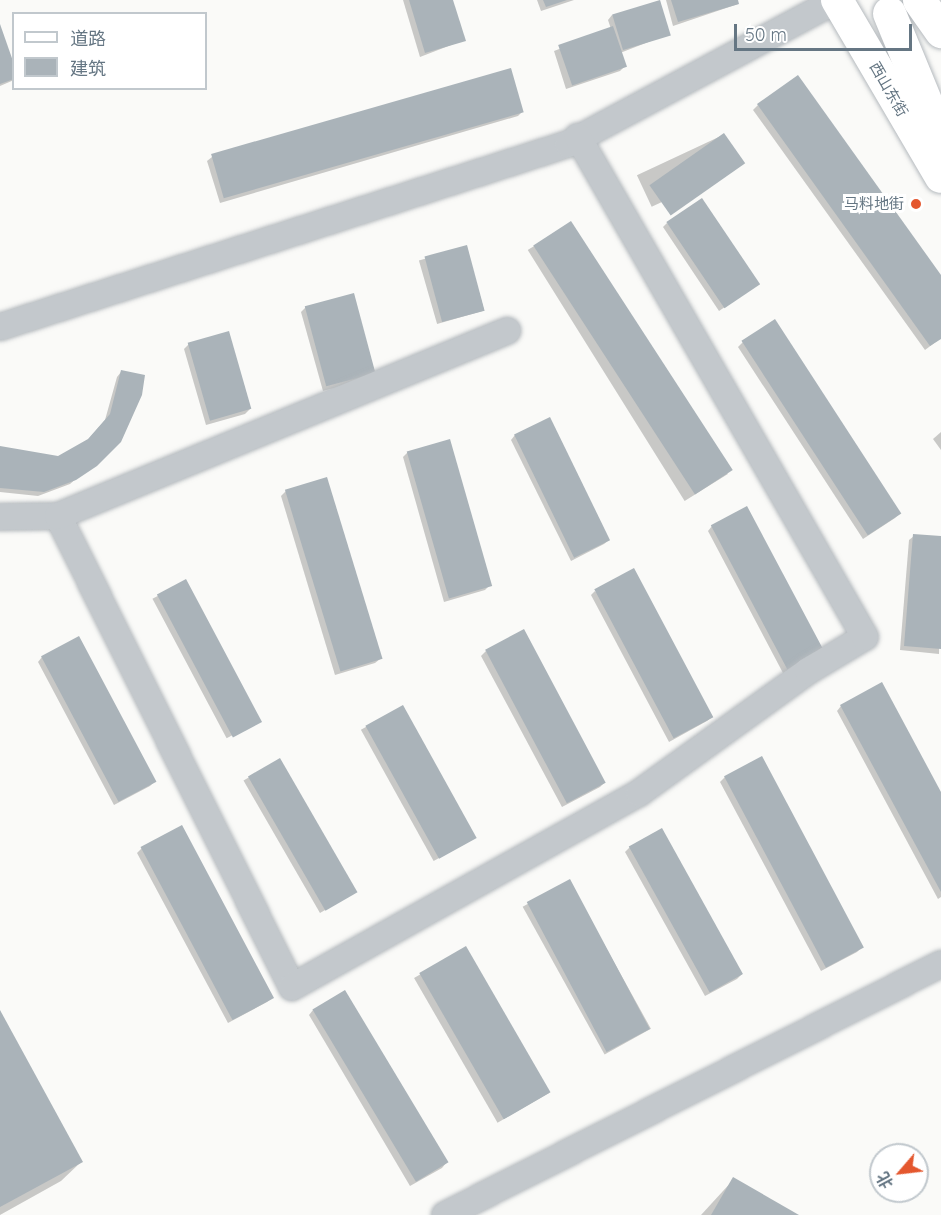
<!DOCTYPE html>
<html>
<head>
<meta charset="utf-8">
<style>
  body { margin:0 }
  #map { position:relative; width:941px; height:1215px; overflow:hidden; background:#fafaf8; font-family:Quicksand,"Noto Sans SC",sans-serif }
  div>[style] { position:absolute }
  .shadow>* { inset:0; background:#0003; transform-origin:0 0 }
  .building>* { inset:0; background:#aab3b9; transform-origin:0 0 }
  .roads { filter:drop-shadow(0 0 2px #b5babe) drop-shadow(0 0 2px #b5babe) }
  .minor>* { height:26px; margin:-13px; padding:0 13px; transform-origin:13px; border-radius:13px; background:#c3c8cc }
  .major>* { height:32px; margin:-16px; padding:0 16px; transform-origin:16px; border-radius:16px; background:#fff }
  .highway>* { height:33px; margin:-16.5px; padding:0 16.5px; transform-origin:16.5px; border-radius:16.5px; background:#fff }
  .dots>* { width:16px; height:16px; translate:-50% -50%; box-sizing:border-box; border:3px solid #fff; border-radius:50% }
  span { translate:-50% -50%; white-space:nowrap; text-align:center; line-height:1.15; -webkit-text-stroke:6px #fff; paint-order:stroke }
  .street-label { font-size:15px; color:#657683 }
  .poi-label { font-size:15px; color:#657683 }
  .right { translate:-100% -50%; text-align:right }
  .legend { position:absolute; left:12px; top:12px; width:195px; height:78px; box-sizing:border-box; background:#fff; border:2px solid #c1c8cd; margin:0; padding:8px 10px; list-style:none; font-size:18px; color:#657683 }
  .legend li { display:flex; align-items:center; gap:12px; height:30px }
  .legend b { width:30px; border:2px solid #c1c8cd }
  .north { position:absolute; left:869px; top:1143px; width:60px; height:60px; box-sizing:border-box; background:#fff; border:2px solid #c1c8cd; border-radius:50%; rotate:242deg; font-size:16px; font-weight:700; line-height:24px; text-align:center; color:#657683 }
  .north::after { content:''; display:block; margin:auto; width:21px; height:27px; background:#e4572e; clip-path:polygon(50% 0,100% 100%,50% 72%,0 100%) }
  .scale { position:absolute; left:734px; top:24px; width:178px; height:27px; box-sizing:border-box; border:3px solid #657683; border-top:0; padding-left:8px; font-size:18px; line-height:21px; white-space:nowrap; color:#657683; -webkit-text-stroke:4px #fff; paint-order:stroke }
</style>
</head>
<body>
<div id="map">
  <div class="shadow">
    <div style="clip-path:polygon(403px 0,452px 0,464px 40px,420px 57px)"></div>
    <div style="clip-path:polygon(537px 0,574px 0,541px 11px)"></div>
    <div style="clip-path:polygon(666px 0,737px 0,738px 4px,673px 26px)"></div>
    <div style="clip-path:polygon(612px 15px,669px 34px,620px 53px,625px 66px,620px 71px,566px 89px,554px 51px,611px 29px,608px 20px)"></div>
    <div style="clip-path:polygon(0 28px,14px 68px,14px 80px,0 86px)"></div>
    <div style="clip-path:polygon(758px 105px,941px 278px,941px 338px,925px 350px,753px 110px)"></div>
    <div style="clip-path:polygon(522px 112px,518px 116px,220px 203px,207px 161px,212px 157px)"></div>
    <div style="left:723px;top:135px;width:35px;height:95px;rotate:65deg"></div>
    <div style="left:571px;top:223px;width:296px;height:51px;rotate:58deg"></div>
    <div style="clip-path:polygon(667px 223px,753px 288px,719px 311px,663px 227px)"></div>
    <div style="left:466px;top:247px;width:66px;height:49px;rotate:74deg"></div>
    <div style="clip-path:polygon(306px 307px,370px 378px,323px 391px,301px 312px)"></div>
    <div style="clip-path:polygon(743px 342px,899px 514px,895px 518px,863px 539px,738px 347px)"></div>
    <div style="clip-path:polygon(189px 344px,250px 409px,245px 414px,206px 425px,184px 349px)"></div>
    <div style="clip-path:polygon(121px 372px,114px 446px,70px 484px,38px 496px,0 492px,0 447px,59px 457px,87px 441px,105px 420px,117px 377px)"></div>
    <div style="clip-path:polygon(941px 432px,941px 450px,933px 439px)"></div>
    <div style="clip-path:polygon(515px 435px,609px 540px,604px 544px,571px 561px,511px 440px)"></div>
    <div style="clip-path:polygon(408px 452px,489px 586px,485px 590px,444px 602px,403px 457px)"></div>
    <div style="clip-path:polygon(286px 491px,380px 659px,375px 663px,335px 675px,281px 496px)"></div>
    <div style="clip-path:polygon(712px 526px,818px 654px,783px 673px,708px 531px)"></div>
    <div style="clip-path:polygon(914px 536px,941px 538px,939px 654px,900px 650px,909px 540px)"></div>
    <div style="left:186px;top:581px;width:158px;height:38px;rotate:62deg"></div>
    <div style="clip-path:polygon(595px 591px,712px 717px,707px 721px,669px 742px,591px 595px)"></div>
    <div style="clip-path:polygon(486px 651px,604px 783px,600px 787px,562px 807px,481px 656px)"></div>
    <div style="clip-path:polygon(42px 657px,155px 781px,150px 786px,114px 805px,38px 662px)"></div>
    <div style="clip-path:polygon(841px 706px,941px 795px,941px 897px,938px 899px,837px 711px)"></div>
    <div style="left:402px;top:707px;width:150px;height:47px;rotate:61deg"></div>
    <div style="left:279px;top:760px;width:153px;height:41px;rotate:60deg"></div>
    <div style="clip-path:polygon(725px 777px,862px 947px,857px 952px,821px 971px,720px 782px)"></div>
    <div style="clip-path:polygon(630px 847px,742px 974px,737px 979px,705px 996px,625px 852px)"></div>
    <div style="clip-path:polygon(142px 848px,272px 998px,267px 1002px,228px 1023px,137px 853px)"></div>
    <div style="left:569px;top:881px;width:169px;height:53px;rotate:61deg"></div>
    <div style="left:466px;top:948px;width:167px;height:60px;rotate:60deg"></div>
    <div style="clip-path:polygon(313px 1010px,446px 1163px,442px 1168px,410px 1186px,309px 1015px)"></div>
    <div style="clip-path:polygon(0 1013px,81px 1162px,61px 1181px,0 1215px)"></div>
    <div style="clip-path:polygon(734px 1179px,796px 1215px,701px 1215px)"></div>
  </div>
  <div class="building">
    <div style="clip-path:polygon(409px 0,453px 0,466px 41px,425px 53px)"></div>
    <div style="clip-path:polygon(543px 0,567px 0,546px 7px)"></div>
    <div style="left:660px;top:0;width:37px;height:50px;rotate:73deg"></div>
    <div style="clip-path:polygon(671px 0,738px 0,739px 4px,678px 22px)"></div>
    <div style="clip-path:polygon(0 24px,14px 64px,14px 79px,0 84px)"></div>
    <div style="left:613px;top:26px;width:43px;height:58px;rotate:71deg"></div>
    <div style="left:511px;top:68px;width:46px;height:312px;rotate:74deg"></div>
    <div style="clip-path:polygon(798px 75px,941px 275px,941px 339px,930px 346px,757px 104px)"></div>
    <div style="left:724px;top:133px;width:37px;height:91px;rotate:55deg"></div>
    <div style="left:702px;top:198px;width:104px;height:43px;rotate:56deg"></div>
    <div style="left:571px;top:221px;width:297px;height:45px;rotate:57deg"></div>
    <div style="left:467px;top:245px;width:68px;height:44px;rotate:75deg"></div>
    <div style="left:354px;top:293px;width:83px;height:51px;rotate:75deg"></div>
    <div style="left:775px;top:319px;width:232px;height:40px;rotate:57deg"></div>
    <div style="left:229px;top:331px;width:81px;height:43px;rotate:74deg"></div>
    <div style="clip-path:polygon(121px 370px,145px 375px,142px 395px,121px 442px,97px 466px,76px 480px,44px 492px,0 488px,0 446px,58px 456px,88px 439px,110px 414px)"></div>
    <div style="left:550px;top:417px;width:137px;height:40px;rotate:64deg"></div>
    <div style="left:450px;top:439px;width:153px;height:45px;rotate:74deg"></div>
    <div style="left:327px;top:477px;width:190px;height:44px;rotate:73deg"></div>
    <div style="left:747px;top:506px;width:163px;height:41px;rotate:62deg"></div>
    <div style="clip-path:polygon(913px 534px,941px 536px,941px 649px,904px 646px)"></div>
    <div style="left:634px;top:568px;width:169px;height:45px;rotate:62deg"></div>
    <div style="left:186px;top:579px;width:162px;height:33px;rotate:62deg"></div>
    <div style="left:524px;top:629px;width:174px;height:44px;rotate:62deg"></div>
    <div style="left:79px;top:636px;width:165px;height:43px;rotate:62deg"></div>
    <div style="clip-path:polygon(882px 682px,941px 792px,941px 892px,840px 705px)"></div>
    <div style="left:403px;top:705px;width:152px;height:43px;rotate:61deg"></div>
    <div style="left:762px;top:756px;width:217px;height:43px;rotate:62deg"></div>
    <div style="left:280px;top:758px;width:155px;height:37px;rotate:60deg"></div>
    <div style="left:182px;top:825px;width:196px;height:47px;rotate:62deg"></div>
    <div style="left:662px;top:828px;width:167px;height:38px;rotate:61deg"></div>
    <div style="left:570px;top:879px;width:170px;height:49px;rotate:62deg"></div>
    <div style="left:466px;top:946px;width:169px;height:54px;rotate:60deg"></div>
    <div style="left:345px;top:990px;width:201px;height:38px;rotate:59deg"></div>
    <div style="clip-path:polygon(0 1010px,83px 1162px,0 1207px)"></div>
    <div style="clip-path:polygon(733px 1177px,799px 1215px,711px 1215px)"></div>
  </div>
  <div class="roads">
    <div class="minor">
      <div style="left:0;top:327px;width:597px;rotate:-17.86deg"></div>
      <div style="left:568px;top:144px;width:305px;rotate:-28.2deg"></div>
      <div style="left:58px;top:516px;width:526px;rotate:63.58deg"></div>
      <div style="left:292px;top:987px;width:398px;rotate:-29.2deg"></div>
      <div style="left:639px;top:793px;width:208px;rotate:-35.8deg"></div>
      <div style="left:808px;top:671px;width:66px;rotate:-30.8deg"></div>
      <div style="left:865px;top:637px;width:577px;rotate:-119.86deg"></div>
      <div style="left:0;top:517px;width:58px;rotate:-1deg"></div>
      <div style="left:58px;top:516px;width:486px;rotate:-22.4deg"></div>
      <div style="left:445px;top:1215px;width:556px;rotate:-26.84deg"></div>
    </div>
    <div class="major">
      <div style="left:837px;top:0;width:205px;rotate:59.6deg"></div>
    </div>
    <div class="highway">
      <div style="left:919px;top:0;width:38px;rotate:55deg"></div>
      <div style="left:889px;top:13px;width:136px;rotate:67.6deg"></div>
    </div>
  </div>
  <div class="dots">
    <div style="left:916px;top:204px;background:#e4572e"></div>
  </div>
  <div class="street-label">
    <span style="left:889px;top:89px;rotate:60deg">西山东街</span>
  </div>
  <div class="poi-label">
    <span class="right" style="left:904px;top:204px">马料地街</span>
  </div>
  <ul class="legend">
  <li><b style="height:8px;background:#fff"></b>道路</li>
  <li><b style="height:16px;background:#aab3b9"></b>建筑</li>
  </ul>
  <div class="north">北</div>
  <div class="scale">50 m</div>
</div>
</body>
</html>
